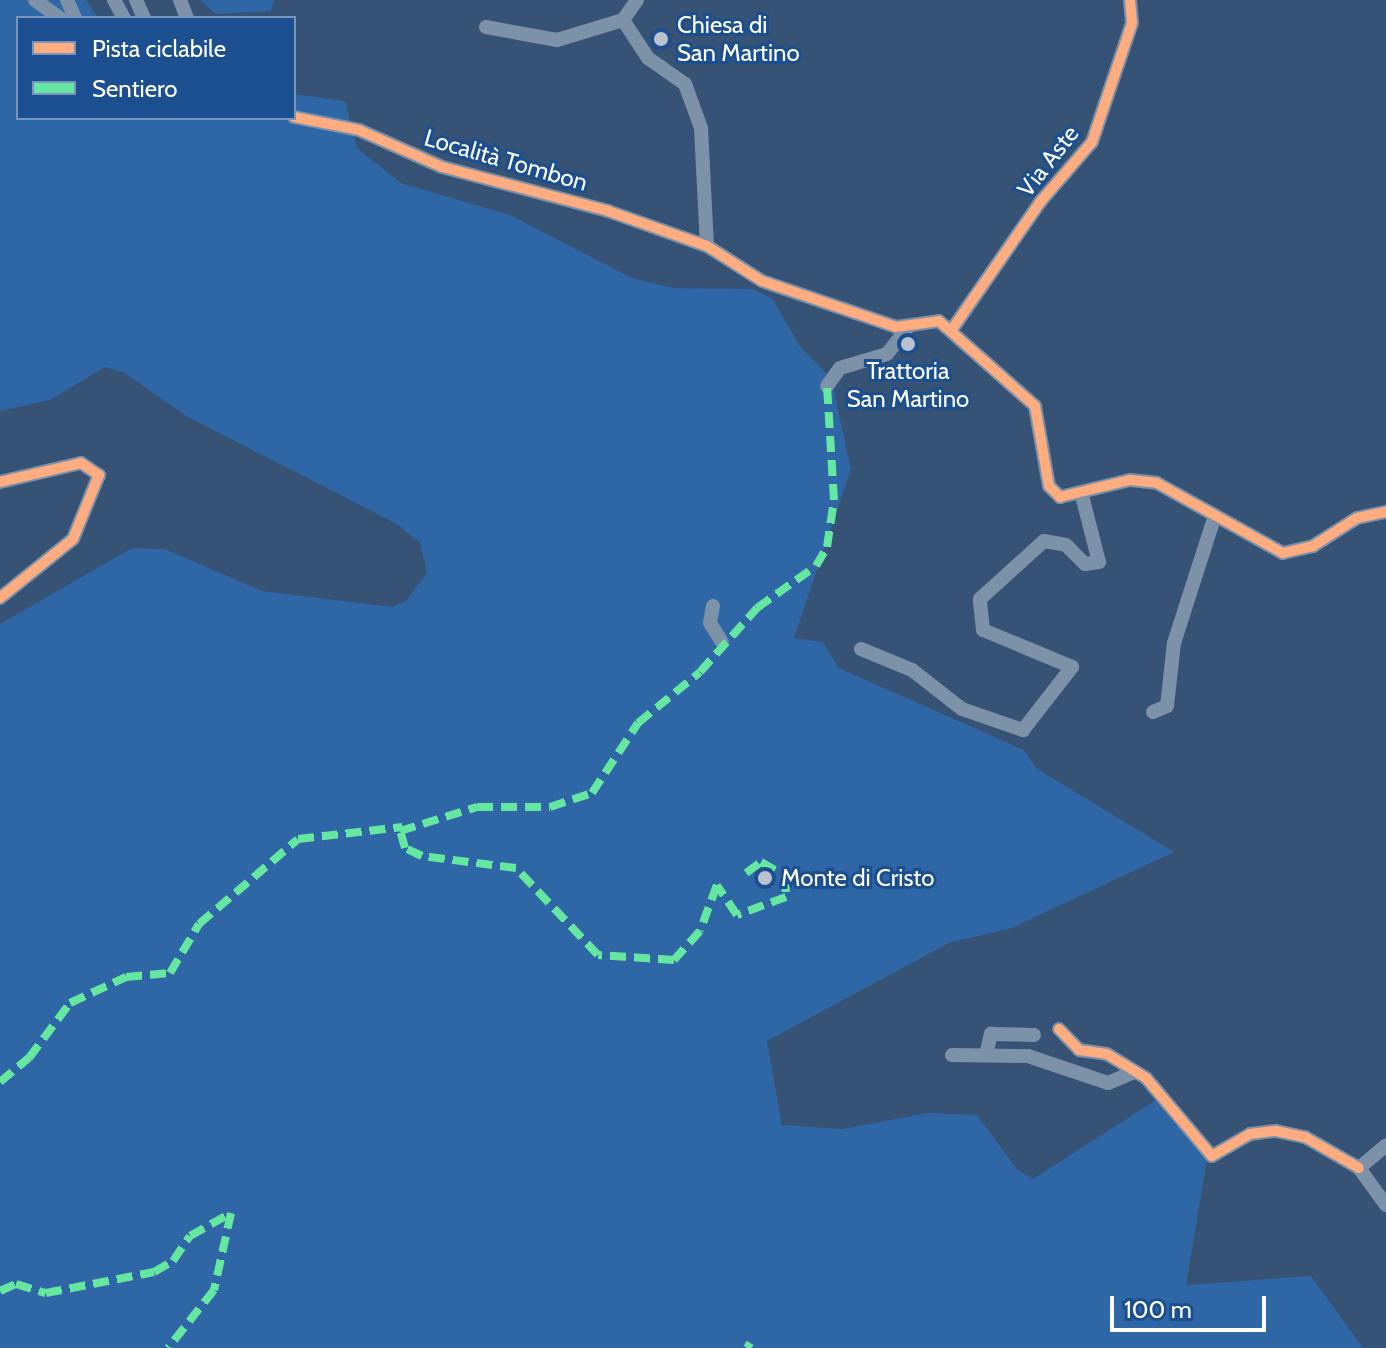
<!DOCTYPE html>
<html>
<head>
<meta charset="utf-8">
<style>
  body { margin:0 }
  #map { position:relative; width:1386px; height:1348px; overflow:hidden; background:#365274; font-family:Cabin,sans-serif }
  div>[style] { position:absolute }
  .green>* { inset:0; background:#2f66a5 }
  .minor>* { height:14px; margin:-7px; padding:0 7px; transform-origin:7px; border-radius:7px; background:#7d92a8 }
  .quiet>* { height:8px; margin-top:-4px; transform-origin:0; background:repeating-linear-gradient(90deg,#66e7a1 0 16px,transparent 0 24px) }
  .cycleway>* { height:10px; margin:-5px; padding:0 5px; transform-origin:5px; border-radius:5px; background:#ffac80 }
  .dots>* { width:22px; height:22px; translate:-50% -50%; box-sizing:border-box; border:4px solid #1b4f8f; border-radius:50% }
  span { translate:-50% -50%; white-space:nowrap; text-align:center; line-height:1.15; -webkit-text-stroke:6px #1b4f8f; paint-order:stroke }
  .poi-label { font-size:24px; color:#fff }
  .left { translate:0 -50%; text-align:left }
  .street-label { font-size:24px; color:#fff }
  .legend { position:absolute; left:16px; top:16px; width:280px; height:104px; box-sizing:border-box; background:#1b4f8f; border:2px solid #7695bc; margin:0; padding:10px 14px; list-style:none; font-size:24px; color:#fff }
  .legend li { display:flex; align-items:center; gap:16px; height:40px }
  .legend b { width:40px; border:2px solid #7695bc }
  .scale { position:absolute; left:1110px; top:1296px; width:156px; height:36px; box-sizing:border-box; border:4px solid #fff; border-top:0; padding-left:10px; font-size:24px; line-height:28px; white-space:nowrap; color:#fff; -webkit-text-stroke:6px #1b4f8f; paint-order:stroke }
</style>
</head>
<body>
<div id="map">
  <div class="green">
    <div style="clip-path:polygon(0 0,86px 0,98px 18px,18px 18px,18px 118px,294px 118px,294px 94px,345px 101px,357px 148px,401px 183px,510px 215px,632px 278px,674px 288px,752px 289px,772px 298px,801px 348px,831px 378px,851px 469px,794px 638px,823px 642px,839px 668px,1024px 750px,1036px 768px,1174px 852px,1012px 928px,949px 943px,767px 1041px,782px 1125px,843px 1129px,927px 1113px,977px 1115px,1017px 1169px,1033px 1179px,1156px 1100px,1176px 1126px,1194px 1135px,1207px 1159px,1186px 1285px,1311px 1276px,1363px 1348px,0 1348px,0 624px,132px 548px,165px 549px,262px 591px,392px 607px,407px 600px,427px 572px,420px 543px,397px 524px,188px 417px,123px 372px,105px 367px,50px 400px,0 411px)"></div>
    <div style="clip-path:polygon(200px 0,274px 0,271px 11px,216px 14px)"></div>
  </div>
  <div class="minor">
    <div style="left:35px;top:0;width:31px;rotate:36deg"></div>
    <div style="left:67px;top:0;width:20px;rotate:66deg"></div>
    <div style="left:114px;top:0;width:21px;rotate:61deg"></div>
    <div style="left:136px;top:0;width:20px;rotate:66deg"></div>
    <div style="left:180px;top:0;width:19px;rotate:69deg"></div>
    <div style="left:637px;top:0;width:24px;rotate:125deg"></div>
    <div style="left:623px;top:20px;width:45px;rotate:56.7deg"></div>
    <div style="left:648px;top:58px;width:45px;rotate:35.1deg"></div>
    <div style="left:685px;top:84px;width:47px;rotate:70deg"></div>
    <div style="left:701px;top:128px;width:118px;rotate:87.1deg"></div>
    <div style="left:486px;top:27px;width:72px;rotate:10.4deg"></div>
    <div style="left:557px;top:40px;width:69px;rotate:-16.9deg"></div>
    <div style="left:294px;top:117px;width:66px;rotate:11.3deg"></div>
    <div style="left:359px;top:130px;width:91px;rotate:24deg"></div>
    <div style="left:442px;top:167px;width:172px;rotate:14.8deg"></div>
    <div style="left:608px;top:211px;width:105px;rotate:19.5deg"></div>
    <div style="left:707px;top:246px;width:65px;rotate:32.5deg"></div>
    <div style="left:762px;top:281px;width:142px;rotate:18.9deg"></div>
    <div style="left:896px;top:327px;width:43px;rotate:-7.9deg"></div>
    <div style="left:939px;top:321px;width:128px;rotate:41.5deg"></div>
    <div style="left:1035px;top:406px;width:81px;rotate:80.1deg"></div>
    <div style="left:1049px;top:486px;width:16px;rotate:45deg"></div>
    <div style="left:1060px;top:497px;width:72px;rotate:-13.7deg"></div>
    <div style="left:1130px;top:480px;width:27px;rotate:6deg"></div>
    <div style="left:1157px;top:483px;width:144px;rotate:29.1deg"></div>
    <div style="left:1283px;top:553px;width:31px;rotate:-13deg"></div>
    <div style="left:1313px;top:546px;width:52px;rotate:-32.5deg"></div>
    <div style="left:1357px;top:518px;width:30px;rotate:-12deg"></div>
    <div style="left:953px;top:328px;width:155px;rotate:-55.3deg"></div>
    <div style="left:1041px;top:201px;width:78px;rotate:-49.2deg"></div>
    <div style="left:1092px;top:142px;width:126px;rotate:-71.4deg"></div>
    <div style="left:1132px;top:23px;width:23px;rotate:-95deg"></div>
    <div style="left:827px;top:386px;width:22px;rotate:-54deg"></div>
    <div style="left:840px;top:368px;width:49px;rotate:-16.6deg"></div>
    <div style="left:887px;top:354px;width:31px;rotate:-52deg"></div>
    <div style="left:0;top:482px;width:83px;rotate:-13.2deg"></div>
    <div style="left:81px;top:463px;width:22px;rotate:34deg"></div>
    <div style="left:99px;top:475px;width:69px;rotate:112.1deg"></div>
    <div style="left:73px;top:539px;width:94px;rotate:141.1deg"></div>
    <div style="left:713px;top:606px;width:17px;rotate:100deg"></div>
    <div style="left:710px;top:623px;width:22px;rotate:58deg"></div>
    <div style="left:861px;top:649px;width:55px;rotate:22.4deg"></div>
    <div style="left:912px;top:670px;width:63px;rotate:38deg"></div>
    <div style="left:962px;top:709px;width:65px;rotate:19deg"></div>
    <div style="left:1023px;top:730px;width:80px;rotate:-52.1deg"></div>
    <div style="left:1072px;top:667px;width:96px;rotate:-157.4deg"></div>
    <div style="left:983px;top:630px;width:31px;rotate:-96deg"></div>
    <div style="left:980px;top:599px;width:86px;rotate:-42.2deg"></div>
    <div style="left:1044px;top:541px;width:22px;rotate:10deg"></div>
    <div style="left:1066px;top:545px;width:27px;rotate:45deg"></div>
    <div style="left:1085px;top:564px;width:14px;rotate:-8deg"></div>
    <div style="left:1099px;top:562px;width:68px;rotate:-104.4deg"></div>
    <div style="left:1153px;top:712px;width:15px;rotate:-23deg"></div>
    <div style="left:1167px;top:706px;width:63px;rotate:-83.7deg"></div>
    <div style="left:1174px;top:643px;width:134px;rotate:-72.2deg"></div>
    <div style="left:1059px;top:1029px;width:29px;rotate:46deg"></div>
    <div style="left:1079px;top:1050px;width:28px;rotate:8deg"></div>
    <div style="left:1107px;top:1054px;width:46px;rotate:31.6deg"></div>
    <div style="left:1146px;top:1078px;width:102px;rotate:49.8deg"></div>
    <div style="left:1212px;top:1156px;width:44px;rotate:-30.1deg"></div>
    <div style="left:1250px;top:1134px;width:26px;rotate:-7deg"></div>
    <div style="left:1276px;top:1131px;width:30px;rotate:12deg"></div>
    <div style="left:1305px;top:1137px;width:62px;rotate:29.9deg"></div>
    <div style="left:952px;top:1055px;width:76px;rotate:0.8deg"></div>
    <div style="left:1028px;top:1056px;width:84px;rotate:18.6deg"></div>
    <div style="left:1108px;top:1083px;width:25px;rotate:-23deg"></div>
    <div style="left:986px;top:1055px;width:22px;rotate:-77deg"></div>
    <div style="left:991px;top:1034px;width:43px;rotate:1.3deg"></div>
    <div style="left:1359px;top:1168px;width:46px;rotate:53.9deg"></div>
    <div style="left:1359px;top:1168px;width:35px;rotate:-40deg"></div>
  </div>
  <div class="quiet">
    <div style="left:746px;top:873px;width:19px;rotate:-36deg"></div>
    <div style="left:761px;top:862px;width:28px;rotate:30deg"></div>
    <div style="left:785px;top:876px;width:21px;rotate:87deg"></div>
    <div style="left:786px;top:897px;width:52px;rotate:159.8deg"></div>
    <div style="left:737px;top:915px;width:36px;rotate:-124deg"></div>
    <div style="left:717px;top:885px;width:49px;rotate:110.3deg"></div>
    <div style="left:700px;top:931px;width:39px;rotate:132deg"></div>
    <div style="left:674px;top:960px;width:76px;rotate:-176.2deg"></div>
    <div style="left:598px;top:955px;width:120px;rotate:-133.3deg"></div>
    <div style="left:516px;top:868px;width:95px;rotate:-172.7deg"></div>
    <div style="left:422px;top:856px;width:19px;rotate:-155deg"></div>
    <div style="left:405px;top:848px;width:18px;rotate:-106deg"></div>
    <div style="left:400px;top:831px;width:81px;rotate:-17.3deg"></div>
    <div style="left:477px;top:807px;width:73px"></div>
    <div style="left:550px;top:807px;width:44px;rotate:-18.4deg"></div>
    <div style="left:592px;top:793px;width:84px;rotate:-56.7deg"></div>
    <div style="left:638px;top:723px;width:80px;rotate:-39.4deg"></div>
    <div style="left:700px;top:672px;width:86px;rotate:-48.3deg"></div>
    <div style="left:757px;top:608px;width:72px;rotate:-35.4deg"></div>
    <div style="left:816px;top:566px;width:22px;rotate:-60deg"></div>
    <div style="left:827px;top:547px;width:48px;rotate:-81.5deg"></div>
    <div style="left:834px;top:500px;width:114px;rotate:-93.5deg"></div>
    <div style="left:0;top:1082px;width:38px;rotate:-40deg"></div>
    <div style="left:29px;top:1058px;width:69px;rotate:-53.3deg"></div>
    <div style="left:70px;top:1003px;width:62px;rotate:-24.9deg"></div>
    <div style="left:126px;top:977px;width:44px;rotate:-5.2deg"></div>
    <div style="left:170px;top:973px;width:57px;rotate:-59.4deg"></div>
    <div style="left:199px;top:924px;width:130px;rotate:-40.6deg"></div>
    <div style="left:298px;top:839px;width:105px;rotate:-6.6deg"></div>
    <div style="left:0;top:1291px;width:17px;rotate:-24deg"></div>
    <div style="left:16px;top:1284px;width:31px;rotate:17deg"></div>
    <div style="left:46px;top:1293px;width:110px;rotate:-11deg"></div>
    <div style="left:154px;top:1272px;width:22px;rotate:-30deg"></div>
    <div style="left:173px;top:1261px;width:30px;rotate:-56deg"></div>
    <div style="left:190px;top:1236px;width:47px;rotate:-29.3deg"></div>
    <div style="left:231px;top:1213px;width:79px;rotate:102.4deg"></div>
    <div style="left:214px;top:1290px;width:74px;rotate:128.4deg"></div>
    <div style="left:747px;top:1348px;width:6px;rotate:-59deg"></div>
  </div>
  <div class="cycleway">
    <div style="left:294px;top:117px;width:66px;rotate:11.3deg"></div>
    <div style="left:359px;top:130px;width:91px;rotate:24deg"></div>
    <div style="left:442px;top:167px;width:172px;rotate:14.8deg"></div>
    <div style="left:608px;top:211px;width:105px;rotate:19.5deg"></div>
    <div style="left:707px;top:246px;width:65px;rotate:32.5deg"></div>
    <div style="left:762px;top:281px;width:142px;rotate:18.9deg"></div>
    <div style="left:896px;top:327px;width:43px;rotate:-7.9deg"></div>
    <div style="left:939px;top:321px;width:128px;rotate:41.5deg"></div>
    <div style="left:1035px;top:406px;width:81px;rotate:80.1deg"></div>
    <div style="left:1049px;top:486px;width:16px;rotate:45deg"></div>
    <div style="left:1060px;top:497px;width:72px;rotate:-13.7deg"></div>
    <div style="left:1130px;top:480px;width:27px;rotate:6deg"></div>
    <div style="left:1157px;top:483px;width:144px;rotate:29.1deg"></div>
    <div style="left:1283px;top:553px;width:31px;rotate:-13deg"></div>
    <div style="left:1313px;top:546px;width:52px;rotate:-32.5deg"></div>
    <div style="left:1357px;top:518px;width:30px;rotate:-12deg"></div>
    <div style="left:953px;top:328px;width:155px;rotate:-55.3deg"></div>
    <div style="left:1041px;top:201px;width:78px;rotate:-49.2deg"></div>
    <div style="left:1092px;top:142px;width:126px;rotate:-71.4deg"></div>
    <div style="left:1132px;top:23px;width:23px;rotate:-95deg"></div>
    <div style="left:0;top:482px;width:83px;rotate:-13.2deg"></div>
    <div style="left:81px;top:463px;width:22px;rotate:34deg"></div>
    <div style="left:99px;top:475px;width:69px;rotate:112.1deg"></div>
    <div style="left:73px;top:539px;width:94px;rotate:141.1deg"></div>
    <div style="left:1059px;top:1029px;width:29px;rotate:46deg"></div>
    <div style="left:1079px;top:1050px;width:28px;rotate:8deg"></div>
    <div style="left:1107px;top:1054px;width:46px;rotate:31.6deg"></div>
    <div style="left:1146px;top:1078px;width:102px;rotate:49.8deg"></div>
    <div style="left:1212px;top:1156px;width:44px;rotate:-30.1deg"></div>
    <div style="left:1250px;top:1134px;width:26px;rotate:-7deg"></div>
    <div style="left:1276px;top:1131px;width:30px;rotate:12deg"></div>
    <div style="left:1305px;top:1137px;width:62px;rotate:29.9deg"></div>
  </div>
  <div class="dots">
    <div style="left:661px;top:39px;background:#b9c2ce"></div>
    <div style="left:908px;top:344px;background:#b9c2ce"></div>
    <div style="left:765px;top:878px;background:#b9c2ce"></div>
  </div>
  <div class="poi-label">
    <span class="left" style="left:677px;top:39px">Chiesa di<br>San Martino</span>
    <span style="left:908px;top:385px">Trattoria<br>San Martino</span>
    <span class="left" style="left:781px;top:878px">Monte di Cristo</span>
  </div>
  <div class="street-label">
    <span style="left:506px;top:160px;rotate:16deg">Località Tombon</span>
    <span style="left:1048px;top:161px;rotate:-52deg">Via Aste</span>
  </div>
  <ul class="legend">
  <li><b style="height:10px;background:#ffac80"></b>Pista ciclabile</li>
  <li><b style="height:10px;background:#66e7a1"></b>Sentiero</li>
  </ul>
  <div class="scale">100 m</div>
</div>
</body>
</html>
